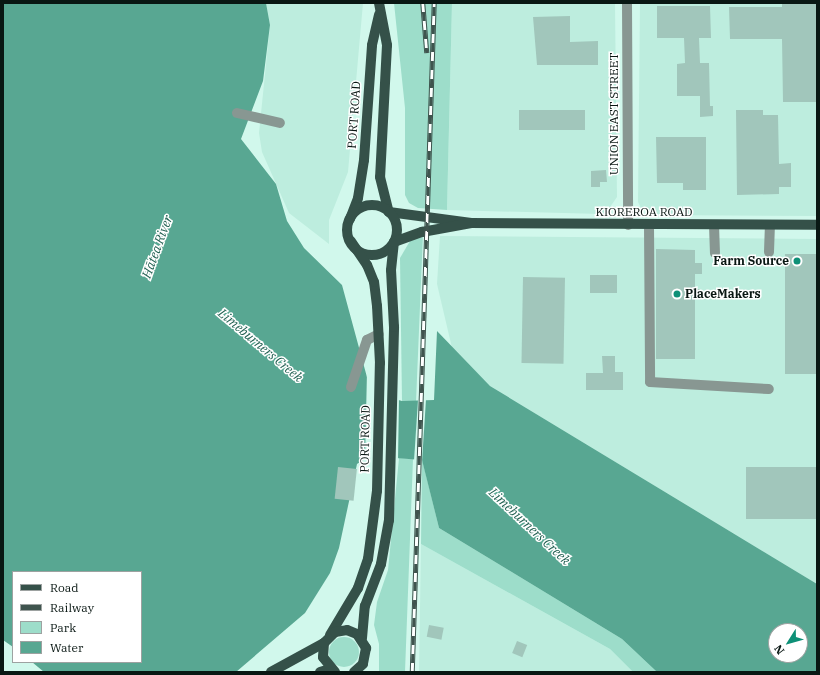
<!DOCTYPE html>
<html>
<head>
<meta charset="utf-8">
<style>
  body { margin:0 }
  #map { position:relative; width:820px; height:675px; overflow:hidden; background:#d1f8ec; font-family:"IBM Plex Serif",serif }
  div>[style] { position:absolute }
  .built>* { inset:0; background:#bdedde }
  .green>* { inset:0; background:#9dddca }
  .round { border-radius:50% }
  .water>* { inset:0; background:#58a792 }
  .pier>* { inset:0; background:#d1f8ec }
  .building>* { inset:0; background:#a1c6bb; transform-origin:0 0 }
  .minor>* { height:10px; margin:-5px; padding:0 5px; transform-origin:5px; border-radius:5px; background:#889792 }
  .major>* { height:10px; margin:-5px; padding:0 5px; transform-origin:5px; border-radius:5px; background:#355149 }
  .major>.ring { margin:-5px; padding:0; box-sizing:content-box; background:none; border:10px solid #355149; border-radius:50% }
  .rail>* { height:4.5px; margin-top:-2.25px; transform-origin:0; background:repeating-linear-gradient(90deg,#fff 0 9px,#3f544e 0 18px); box-sizing:border-box; border-block:1px solid #3f544e }
  .dots>* { width:11px; height:11px; translate:-50% -50%; box-sizing:border-box; border:2px solid #fff; border-radius:50% }
  span { translate:-50% -50%; white-space:nowrap; text-align:center; line-height:1.15; -webkit-text-stroke:3px #fff; paint-order:stroke }
  .street-label { font-size:12px; color:#091713 }
  .poi-label { font-size:12px; color:#091713; font-weight:700 }
  .right { translate:-100% -50%; text-align:right }
  .left { translate:0 -50%; text-align:left }
  .water-label { font-size:13px; color:#226152; font-style:italic }
  .frame { position:absolute; inset:0; border:4px solid #091713; pointer-events:none }
  .legend { position:absolute; left:12px; top:571px; width:130px; height:92px; box-sizing:border-box; background:#fff; border:1px solid #9da2a1; margin:0; padding:5px 7px; list-style:none; font-size:12px; color:#091713 }
  .legend li { display:flex; align-items:center; gap:8px; height:20px }
  .legend b { width:20px; border:1px solid #9da2a1 }
  .north { position:absolute; left:768px; top:623px; width:40px; height:40px; box-sizing:border-box; background:#fff; border:1px solid #9da2a1; border-radius:50%; rotate:233deg; font-size:11px; font-weight:700; line-height:16px; text-align:center; color:#091713 }
  .north::after { content:''; display:block; margin:auto; width:14px; height:18px; background:#0e9077; clip-path:polygon(50% 0,100% 100%,50% 72%,0 100%) }
</style>
</head>
<body>
<div id="map">
  <div class="built">
    <div style="clip-path:polygon(266px 3px,363px 3px,348px 172px,329px 220px,329px 244px,289px 213px,262px 152px,259px 133px,270px 25px)"></div>
    <div style="clip-path:polygon(452px 3px,615px 3px,617px 197px,608px 210px,601px 214px,447px 210px)"></div>
    <div style="clip-path:polygon(640px 3px,817px 3px,817px 216px,657px 215px,641px 208px,638px 202px)"></div>
    <div style="clip-path:polygon(440px 236px,817px 239px,817px 584px,490px 386px,452px 348px,437px 284px)"></div>
    <div style="clip-path:polygon(421px 544px,610px 649px,633px 672px,419px 672px)"></div>
  </div>
  <div class="green">
    <div style="clip-path:polygon(394px 3px,452px 3px,447px 210px,418px 208px,409px 203px,405px 195px,405px 108px)"></div>
    <div style="clip-path:polygon(423px 234px,416px 402px,402px 401px,400px 258px,410px 241px)"></div>
    <div style="clip-path:polygon(399px 458px,413px 459px,405px 672px,379px 672px,379px 644px,374px 625px,377px 602px,388px 570px)"></div>
    <div style="clip-path:polygon(422px 459px,439px 528px,622px 639px,657px 672px,633px 672px,610px 649px,421px 544px)"></div>
    <div class="round" style="left:329px;top:637px;width:30px;height:30px"></div>
  </div>
  <div class="water">
    <div style="clip-path:polygon(evenodd,3px 3px,266px 3px,270px 25px,263px 81px,241px 139px,276px 184px,287px 221px,304px 248px,342px 285px,371px 392px,402px 401px,434px 400px,437px 331px,490px 386px,817px 584px,817px 672px,657px 672px,622px 639px,439px 528px,422px 460px,369px 456px,357px 464px,339px 548px,330px 573px,305px 613px,236px 672px,44px 672px,32px 662px,141px 662px,141px 572px,13px 572px,13px 647px,3px 640px,3px 3px,776px 631px,800px 631px,800px 655px,776px 655px,776px 631px)"></div>
  </div>
  <div class="pier">
    <div style="clip-path:polygon(367px 371px,372px 390px,399px 398px,398px 460px,365px 461px)"></div>
    <div style="clip-path:polygon(426px 399px,422px 462px,421px 462px,414px 461px,418px 400px)"></div>
  </div>
  <div class="building">
    <div style="clip-path:polygon(782px 3px,817px 3px,817px 102px,783px 102px,782px 39px,730px 39px,729px 7px,782px 7px)"></div>
    <div style="clip-path:polygon(657px 6px,710px 6px,711px 38px,699px 38px,700px 63px,709px 63px,710px 106px,713px 106px,713px 116px,700px 117px,700px 96px,677px 96px,677px 64px,685px 63px,684px 38px,657px 38px)"></div>
    <div style="clip-path:polygon(570px 16px,570px 42px,598px 41px,598px 65px,537px 65px,533px 17px)"></div>
    <div style="left:585px;top:110px;width:20px;height:66px;rotate:90deg"></div>
    <div style="clip-path:polygon(736px 110px,763px 110px,763px 115px,778px 115px,779px 164px,791px 163px,791px 187px,779px 187px,779px 194px,737px 195px)"></div>
    <div style="clip-path:polygon(656px 137px,706px 137px,706px 190px,683px 190px,683px 183px,657px 183px)"></div>
    <div style="clip-path:polygon(606px 170px,607px 182px,600px 182px,600px 187px,591px 187px,591px 171px)"></div>
    <div style="clip-path:polygon(656px 249px,695px 250px,695px 263px,702px 263px,702px 274px,695px 274px,695px 289px,700px 289px,699px 299px,695px 299px,695px 359px,656px 359px)"></div>
    <div style="left:817px;top:254px;width:120px;height:32px;rotate:90deg"></div>
    <div style="left:590px;top:275px;width:27px;height:18px"></div>
    <div style="left:523px;top:277px;width:42px;height:86px;rotate:1deg"></div>
    <div style="clip-path:polygon(602px 356px,615px 356px,615px 372px,623px 372px,623px 390px,586px 390px,586px 373px,603px 373px)"></div>
    <div style="left:338px;top:467px;width:19px;height:32px;rotate:6deg"></div>
    <div style="left:746px;top:467px;width:71px;height:52px"></div>
    <div style="left:429px;top:625px;width:15px;height:12px;rotate:11deg"></div>
    <div style="left:517px;top:641px;width:11px;height:13px;rotate:22deg"></div>
  </div>
  <div class="minor">
    <div style="left:627px;top:3px;width:222px;rotate:89.7deg"></div>
    <div style="left:237px;top:113px;width:44px;rotate:13.1deg"></div>
    <div style="left:649px;top:225px;width:157px;rotate:89.6deg"></div>
    <div style="left:650px;top:382px;width:119px;rotate:3.4deg"></div>
    <div style="left:714px;top:225px;width:28px;rotate:88deg"></div>
    <div style="left:769px;top:252px;width:27px;rotate:-88deg"></div>
    <div style="left:351px;top:387px;width:50px;rotate:-71.2deg"></div>
    <div style="left:367px;top:340px;width:13px;rotate:-27deg"></div>
  </div>
  <div class="major">
    <div style="left:379px;top:3px;width:43px;rotate:79.2deg"></div>
    <div style="left:387px;top:45px;width:132px;rotate:93deg"></div>
    <div style="left:380px;top:177px;width:36px;rotate:76deg"></div>
    <div style="left:389px;top:212px;width:83px;rotate:7.6deg"></div>
    <div style="left:471px;top:223px;width:346px;rotate:0.3deg"></div>
    <div class="ring" style="left:347px;top:205px;width:40px;height:40px"></div>
    <div style="left:350px;top:219px;width:22px;rotate:-69deg"></div>
    <div style="left:358px;top:198px;width:38px;rotate:-81deg"></div>
    <div style="left:364px;top:160px;width:115px;rotate:-86deg"></div>
    <div style="left:372px;top:45px;width:31px;rotate:-77deg"></div>
    <div style="left:330px;top:635px;width:55px;rotate:-59.2deg"></div>
    <div style="left:358px;top:588px;width:31px;rotate:-71deg"></div>
    <div style="left:368px;top:559px;width:69px;rotate:-82.5deg"></div>
    <div style="left:377px;top:491px;width:128px;rotate:-88.7deg"></div>
    <div style="left:380px;top:363px;width:57px;rotate:-93deg"></div>
    <div style="left:377px;top:306px;width:24px;rotate:-97deg"></div>
    <div style="left:374px;top:282px;width:18px;rotate:-112deg"></div>
    <div style="left:367px;top:265px;width:29px;rotate:-124deg"></div>
    <div style="left:362px;top:638px;width:32px;rotate:-85deg"></div>
    <div style="left:365px;top:606px;width:45px;rotate:-69.1deg"></div>
    <div style="left:381px;top:564px;width:45px;rotate:-79.7deg"></div>
    <div style="left:389px;top:520px;width:193px;rotate:-88.5deg"></div>
    <div style="left:394px;top:327px;width:57px;rotate:-93deg"></div>
    <div style="left:391px;top:270px;width:28px;rotate:-84deg"></div>
    <div style="left:394px;top:242px;width:30px;rotate:-20deg"></div>
    <div style="left:422px;top:232px;width:50px;rotate:-10.4deg"></div>
    <div style="left:271px;top:672px;width:60px;rotate:-28.7deg"></div>
    <div style="left:320px;top:672px;width:10px;rotate:-17deg"></div>
    <div style="left:335px;top:672px;width:19px;rotate:-129deg"></div>
    <div style="left:323px;top:657px;width:14px;rotate:-86deg"></div>
    <div style="left:324px;top:643px;width:16px;rotate:-45deg"></div>
    <div style="left:335px;top:632px;width:12px;rotate:-9deg"></div>
    <div style="left:347px;top:630px;width:11px;rotate:22deg"></div>
    <div style="left:357px;top:634px;width:17px;rotate:57deg"></div>
    <div style="left:366px;top:648px;width:16px;rotate:101deg"></div>
    <div style="left:363px;top:664px;width:12px;rotate:138deg"></div>
  </div>
  <div class="rail">
    <div style="left:423px;top:3px;width:50px;rotate:85.4deg"></div>
    <div style="left:412px;top:672px;width:669px;rotate:-88.12deg"></div>
  </div>
  <div class="dots">
    <div style="left:797px;top:261px;background:#0e9077"></div>
    <div style="left:677px;top:294px;background:#0e9077"></div>
  </div>
  <div class="street-label">
    <span style="left:614px;top:114px;rotate:-90deg">UNION EAST STREET</span>
    <span style="left:354px;top:115px;rotate:-86deg">PORT ROAD</span>
    <span style="left:644px;top:212px">KIOREROA ROAD</span>
    <span style="left:365px;top:439px;rotate:-89deg">PORT ROAD</span>
  </div>
  <div class="poi-label">
    <span class="right" style="left:789px;top:261px">Farm Source</span>
    <span class="left" style="left:685px;top:294px">PlaceMakers</span>
  </div>
  <div class="water-label">
    <span style="left:158px;top:247px;rotate:-70deg">Hātea River</span>
    <span style="left:260px;top:346px;rotate:40deg">Limeburners Creek</span>
    <span style="left:529px;top:527px;rotate:43deg">Limeburners Creek</span>
  </div>
  <div class="frame"></div>
  <ul class="legend">
  <li><b style="height:5px;background:#355149"></b>Road</li>
  <li><b style="height:5px;background:#3f544e"></b>Railway</li>
  <li><b style="height:11px;background:#9dddca"></b>Park</li>
  <li><b style="height:11px;background:#58a792"></b>Water</li>
  </ul>
  <div class="north">N</div>
</div>
</body>
</html>
